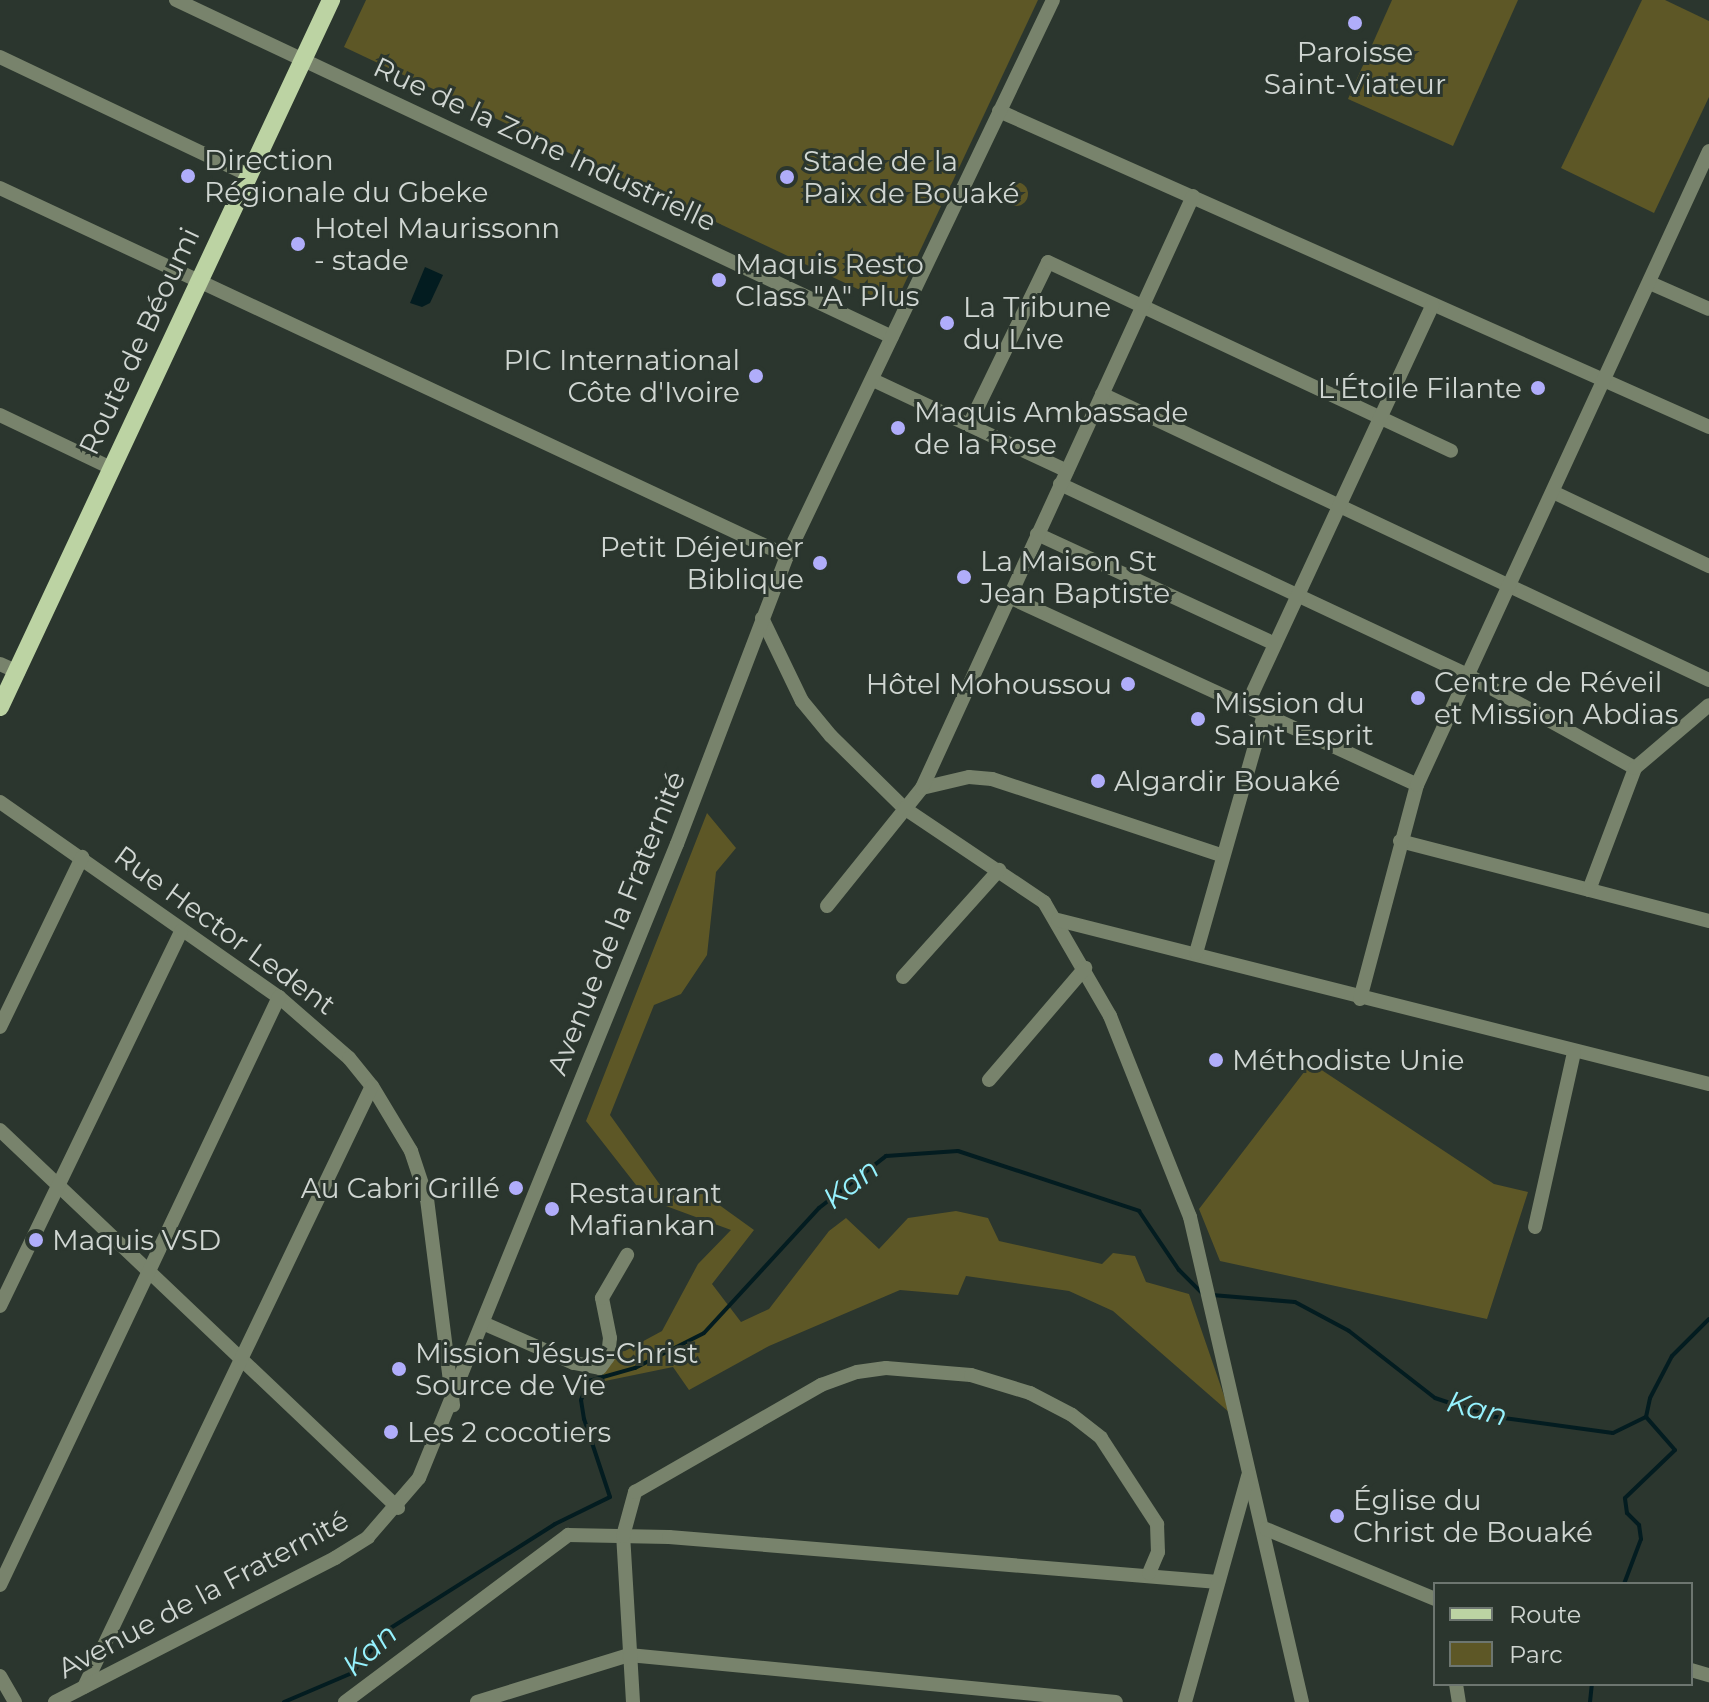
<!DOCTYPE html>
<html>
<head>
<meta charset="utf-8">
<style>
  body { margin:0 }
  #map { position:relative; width:1709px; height:1702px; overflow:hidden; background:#2b362e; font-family:Montserrat,sans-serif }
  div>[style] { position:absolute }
  .green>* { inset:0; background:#5d5726 }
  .round { border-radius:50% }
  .water>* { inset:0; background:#031c20 }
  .stream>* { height:4px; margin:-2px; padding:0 2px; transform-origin:2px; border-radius:2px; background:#031c20 }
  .minor>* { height:14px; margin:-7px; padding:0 7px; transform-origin:7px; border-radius:7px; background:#78836c }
  .major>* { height:18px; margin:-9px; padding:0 9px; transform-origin:9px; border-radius:9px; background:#bcd3a3 }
  .dots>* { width:22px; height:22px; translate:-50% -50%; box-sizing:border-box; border:4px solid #2b362e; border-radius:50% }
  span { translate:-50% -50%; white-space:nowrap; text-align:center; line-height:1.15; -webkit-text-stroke:6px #2b362e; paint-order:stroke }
  .poi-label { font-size:28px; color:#d0d6d2 }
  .left { translate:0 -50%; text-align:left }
  .right { translate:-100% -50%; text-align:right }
  .street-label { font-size:28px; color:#d0d6d2 }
  .water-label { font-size:30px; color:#96f2fe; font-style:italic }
  .legend { position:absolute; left:1433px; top:1582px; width:260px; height:104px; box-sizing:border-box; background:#2b362e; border:2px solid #6d7670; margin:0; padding:10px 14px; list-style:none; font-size:24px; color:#d0d6d2 }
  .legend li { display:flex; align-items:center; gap:16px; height:40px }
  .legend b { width:40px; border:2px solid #6d7670 }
</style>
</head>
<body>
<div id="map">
  <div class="green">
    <div style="clip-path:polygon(366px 0,1038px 0,894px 306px,344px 47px)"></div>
    <div style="clip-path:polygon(1392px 0,1518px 0,1453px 146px,1348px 99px)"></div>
    <div style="clip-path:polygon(1642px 0,1665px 0,1709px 21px,1709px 97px,1654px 213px,1561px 168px)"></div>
    <div class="round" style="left:1004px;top:182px;width:24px;height:24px"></div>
    <div style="clip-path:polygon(707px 813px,736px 848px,716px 872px,707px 955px,681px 994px,654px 1005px,610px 1115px,668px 1196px,704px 1194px,754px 1230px,712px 1284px,741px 1322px,769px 1309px,829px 1231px,846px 1218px,879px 1249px,908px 1218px,956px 1211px,988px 1218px,999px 1241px,1102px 1264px,1113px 1253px,1135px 1256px,1146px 1282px,1189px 1294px,1230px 1413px,1113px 1311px,1069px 1291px,966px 1276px,958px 1295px,900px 1290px,769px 1346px,689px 1390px,673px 1367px,605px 1381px,597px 1354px,625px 1351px,662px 1331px,698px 1264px,731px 1230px,647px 1199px,586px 1121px)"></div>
    <div style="clip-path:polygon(1311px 1063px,1494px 1184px,1528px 1192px,1487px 1319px,1220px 1261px,1199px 1209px)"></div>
  </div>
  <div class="water">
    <div style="clip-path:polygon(425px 267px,443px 275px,430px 303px,422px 307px,410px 303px)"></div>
  </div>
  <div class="stream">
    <div style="left:1212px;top:1295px;width:83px;rotate:4.8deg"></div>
    <div style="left:1295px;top:1302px;width:61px;rotate:28.2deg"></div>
    <div style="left:1349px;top:1331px;width:109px;rotate:37.9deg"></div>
    <div style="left:1435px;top:1398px;width:57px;rotate:18.4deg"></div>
    <div style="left:1489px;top:1416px;width:125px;rotate:7.8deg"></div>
    <div style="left:1613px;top:1433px;width:37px;rotate:-26deg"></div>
    <div style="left:1624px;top:1584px;width:48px;rotate:-69.3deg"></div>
    <div style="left:1641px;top:1539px;width:14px;rotate:-98deg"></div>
    <div style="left:1639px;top:1525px;width:17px;rotate:-135deg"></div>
    <div style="left:1627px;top:1513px;width:15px;rotate:-98deg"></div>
    <div style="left:1625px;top:1498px;width:69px;rotate:-43.8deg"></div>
    <div style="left:1675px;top:1450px;width:44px;rotate:-131.3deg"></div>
    <div style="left:1646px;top:1417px;width:19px;rotate:-78deg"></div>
    <div style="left:1650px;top:1398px;width:47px;rotate:-62.4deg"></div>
    <div style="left:1672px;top:1356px;width:52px;rotate:-45deg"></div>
    <div style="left:284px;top:1702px;width:74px;rotate:-23.1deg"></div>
    <div style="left:352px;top:1673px;width:57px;rotate:-49.9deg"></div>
    <div style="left:389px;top:1629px;width:196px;rotate:-32.3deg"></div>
    <div style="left:555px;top:1524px;width:61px;rotate:-26.1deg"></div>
    <div style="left:610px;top:1497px;width:82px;rotate:-108.4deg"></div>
    <div style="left:584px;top:1419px;width:19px;rotate:-99deg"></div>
    <div style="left:581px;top:1400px;width:21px;rotate:-67deg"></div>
    <div style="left:589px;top:1381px;width:48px;rotate:-15.8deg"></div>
    <div style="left:635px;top:1368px;width:77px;rotate:-26.9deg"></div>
    <div style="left:704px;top:1333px;width:170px;rotate:-47.4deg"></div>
    <div style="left:819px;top:1208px;width:85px;rotate:-37.8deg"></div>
    <div style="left:886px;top:1156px;width:72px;rotate:-4deg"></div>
    <div style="left:958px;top:1151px;width:191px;rotate:18.3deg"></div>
    <div style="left:1139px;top:1211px;width:71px;rotate:55.9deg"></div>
    <div style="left:1179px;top:1270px;width:34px;rotate:45deg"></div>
    <div style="left:1590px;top:1702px;width:18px;rotate:-84deg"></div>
  </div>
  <div class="minor">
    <div style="left:176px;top:0;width:791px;rotate:25.2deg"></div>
    <div style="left:0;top:57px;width:275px;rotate:25.4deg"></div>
    <div style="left:999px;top:111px;width:777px;rotate:23.99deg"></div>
    <div style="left:0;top:188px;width:869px;rotate:25.06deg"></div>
    <div style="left:1650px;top:283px;width:64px;rotate:23.8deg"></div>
    <div style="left:873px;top:380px;width:214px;rotate:25.1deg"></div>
    <div style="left:1102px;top:394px;width:671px;rotate:25.23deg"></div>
    <div style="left:0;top:415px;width:123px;rotate:25.5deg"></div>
    <div style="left:969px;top:425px;width:181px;rotate:-64.1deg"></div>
    <div style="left:1048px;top:262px;width:445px;rotate:25.1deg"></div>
    <div style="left:1060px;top:484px;width:448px;rotate:25.1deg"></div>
    <div style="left:1466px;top:674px;width:193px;rotate:29.1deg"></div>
    <div style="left:1553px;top:492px;width:173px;rotate:25.4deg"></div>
    <div style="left:1037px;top:534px;width:262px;rotate:24.8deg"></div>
    <div style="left:1009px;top:597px;width:449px;rotate:24.7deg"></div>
    <div style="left:762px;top:618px;width:92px;rotate:64.3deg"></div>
    <div style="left:802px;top:701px;width:45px;rotate:50.4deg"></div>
    <div style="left:831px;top:736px;width:103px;rotate:44.6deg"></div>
    <div style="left:904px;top:808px;width:169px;rotate:33.9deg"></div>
    <div style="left:1044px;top:902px;width:132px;rotate:59.9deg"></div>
    <div style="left:1110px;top:1016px;width:216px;rotate:68.3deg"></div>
    <div style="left:1190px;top:1217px;width:498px;rotate:77deg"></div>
    <div style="left:0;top:664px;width:20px;rotate:24deg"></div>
    <div style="left:1246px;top:707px;width:443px;rotate:-65.1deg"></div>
    <div style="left:922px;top:788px;width:48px;rotate:-13.2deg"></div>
    <div style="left:969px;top:777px;width:23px;rotate:5deg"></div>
    <div style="left:992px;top:779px;width:243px;rotate:18.4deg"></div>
    <div style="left:0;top:802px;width:340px;rotate:35deg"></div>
    <div style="left:279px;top:997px;width:93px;rotate:41.1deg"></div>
    <div style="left:349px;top:1058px;width:36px;rotate:51deg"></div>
    <div style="left:372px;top:1086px;width:76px;rotate:59deg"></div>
    <div style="left:411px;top:1151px;width:51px;rotate:71.6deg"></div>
    <div style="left:427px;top:1199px;width:208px;rotate:82.8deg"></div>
    <div style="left:1400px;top:841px;width:319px;rotate:14.5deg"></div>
    <div style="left:1589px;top:890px;width:130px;rotate:-69.3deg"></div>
    <div style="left:1635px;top:768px;width:97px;rotate:-40.4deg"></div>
    <div style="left:827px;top:906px;width:151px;rotate:-51.2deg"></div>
    <div style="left:922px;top:788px;width:651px;rotate:-65.4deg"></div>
    <div style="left:1058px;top:920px;width:671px;rotate:14.14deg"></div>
    <div style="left:1196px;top:953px;width:248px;rotate:-74.1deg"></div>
    <div style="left:903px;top:977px;width:144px;rotate:-48.1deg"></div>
    <div style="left:1360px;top:999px;width:221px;rotate:-75.1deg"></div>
    <div style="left:1417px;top:785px;width:698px;rotate:-65.27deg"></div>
    <div style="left:0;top:1027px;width:189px;rotate:-64.2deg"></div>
    <div style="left:989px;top:1080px;width:148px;rotate:-49.4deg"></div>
    <div style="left:0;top:1130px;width:549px;rotate:43.52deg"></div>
    <div style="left:1535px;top:1227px;width:179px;rotate:-77.4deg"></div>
    <div style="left:0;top:1306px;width:416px;rotate:-64.2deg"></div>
    <div style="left:485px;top:1324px;width:97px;rotate:23.7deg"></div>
    <div style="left:574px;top:1363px;width:26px;rotate:11deg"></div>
    <div style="left:600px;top:1368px;width:14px;rotate:-54deg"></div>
    <div style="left:608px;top:1357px;width:19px;rotate:-84deg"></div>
    <div style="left:610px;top:1338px;width:41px;rotate:-101.3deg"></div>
    <div style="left:602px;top:1298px;width:50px;rotate:-59.8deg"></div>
    <div style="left:1266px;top:1529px;width:183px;rotate:22.5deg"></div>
    <div style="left:0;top:1585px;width:651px;rotate:-64.62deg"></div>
    <div style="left:1691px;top:1670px;width:19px;rotate:16deg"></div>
    <div style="left:0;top:1676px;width:30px;rotate:60deg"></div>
    <div style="left:1456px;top:1684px;width:18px;rotate:81deg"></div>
    <div style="left:84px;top:1687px;width:666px;rotate:-64.4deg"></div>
    <div style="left:55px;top:1702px;width:315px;rotate:-27.2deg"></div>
    <div style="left:335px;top:1558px;width:39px;rotate:-32deg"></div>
    <div style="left:368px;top:1537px;width:78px;rotate:-49.2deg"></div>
    <div style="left:419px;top:1478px;width:684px;rotate:-67.86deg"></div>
    <div style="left:677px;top:844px;width:308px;rotate:-69.1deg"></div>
    <div style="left:787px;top:556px;width:616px;rotate:-64.43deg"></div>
    <div style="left:345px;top:1702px;width:279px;rotate:-36.8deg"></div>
    <div style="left:568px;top:1535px;width:101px;rotate:1.1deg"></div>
    <div style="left:669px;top:1537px;width:551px;rotate:4.69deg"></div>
    <div style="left:477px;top:1702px;width:159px;rotate:-17.2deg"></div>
    <div style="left:629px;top:1655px;width:489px;rotate:5.5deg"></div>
    <div style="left:633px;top:1702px;width:166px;rotate:-93.4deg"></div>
    <div style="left:623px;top:1536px;width:46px;rotate:-74.7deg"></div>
    <div style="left:635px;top:1492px;width:215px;rotate:-29.9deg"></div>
    <div style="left:821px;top:1385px;width:38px;rotate:-20deg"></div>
    <div style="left:857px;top:1372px;width:29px;rotate:-8deg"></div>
    <div style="left:886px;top:1368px;width:85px;rotate:4.7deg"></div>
    <div style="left:971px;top:1375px;width:62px;rotate:17deg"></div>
    <div style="left:1030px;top:1393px;width:47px;rotate:27.6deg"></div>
    <div style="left:1072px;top:1415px;width:37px;rotate:38deg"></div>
    <div style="left:1101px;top:1438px;width:103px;rotate:56.9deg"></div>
    <div style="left:1157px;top:1524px;width:28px;rotate:88deg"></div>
    <div style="left:1158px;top:1552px;width:23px;rotate:113deg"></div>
    <div style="left:1185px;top:1702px;width:235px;rotate:-74.4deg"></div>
  </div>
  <div class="major">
    <div style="left:0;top:707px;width:781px;rotate:-64.91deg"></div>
  </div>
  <div class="dots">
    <div style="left:1355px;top:23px;background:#b0adfa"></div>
    <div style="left:188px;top:176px;background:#b0adfa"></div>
    <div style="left:787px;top:177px;background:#b0adfa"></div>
    <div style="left:298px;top:244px;background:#b0adfa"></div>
    <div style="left:719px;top:280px;background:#b0adfa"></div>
    <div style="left:947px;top:323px;background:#b0adfa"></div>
    <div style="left:756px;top:376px;background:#b0adfa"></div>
    <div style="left:1538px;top:388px;background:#b0adfa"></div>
    <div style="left:898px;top:428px;background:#b0adfa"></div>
    <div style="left:820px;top:563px;background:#b0adfa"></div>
    <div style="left:964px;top:577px;background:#b0adfa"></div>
    <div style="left:1128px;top:684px;background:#b0adfa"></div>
    <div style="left:1418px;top:698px;background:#b0adfa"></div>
    <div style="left:1198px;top:719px;background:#b0adfa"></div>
    <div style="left:1098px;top:781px;background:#b0adfa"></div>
    <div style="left:1216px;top:1060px;background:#b0adfa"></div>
    <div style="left:516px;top:1188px;background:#b0adfa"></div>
    <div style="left:552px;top:1209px;background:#b0adfa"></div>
    <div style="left:36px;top:1240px;background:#b0adfa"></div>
    <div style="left:399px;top:1369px;background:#b0adfa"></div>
    <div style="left:391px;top:1432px;background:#b0adfa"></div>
    <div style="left:1337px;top:1516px;background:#b0adfa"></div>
  </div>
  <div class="poi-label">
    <span style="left:1355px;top:68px">Paroisse<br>Saint-Viateur</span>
    <span class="left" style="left:204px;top:176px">Direction<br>Régionale du Gbeke</span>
    <span class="left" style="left:803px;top:177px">Stade de la<br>Paix de Bouaké</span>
    <span class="left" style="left:314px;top:244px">Hotel Maurissonn<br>- stade</span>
    <span class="left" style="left:735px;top:280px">Maquis Resto<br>Class "A" Plus</span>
    <span class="left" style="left:963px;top:323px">La Tribune<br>du Live</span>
    <span class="right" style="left:740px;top:376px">PIC International<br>Côte d'Ivoire</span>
    <span class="right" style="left:1522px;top:388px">L'Étoile Filante</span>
    <span class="left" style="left:914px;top:428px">Maquis Ambassade<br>de la Rose</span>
    <span class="right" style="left:804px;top:563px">Petit Déjeuner<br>Biblique</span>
    <span class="left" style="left:980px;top:577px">La Maison St<br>Jean Baptiste</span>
    <span class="left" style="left:1434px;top:698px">Centre de Réveil<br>et Mission Abdias</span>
    <span class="right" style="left:1112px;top:684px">Hôtel Mohoussou</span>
    <span class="left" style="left:1214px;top:719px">Mission du<br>Saint Esprit</span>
    <span class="left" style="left:1114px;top:781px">Algardir Bouaké</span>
    <span class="left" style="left:1232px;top:1060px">Méthodiste Unie</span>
    <span class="right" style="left:500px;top:1188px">Au Cabri Grillé</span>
    <span class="left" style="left:568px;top:1209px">Restaurant<br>Mafiankan</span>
    <span class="left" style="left:52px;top:1240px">Maquis VSD</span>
    <span class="left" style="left:415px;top:1369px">Mission Jésus-Christ<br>Source de Vie</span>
    <span class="left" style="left:407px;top:1432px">Les 2 cocotiers</span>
    <span class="left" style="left:1353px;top:1516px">Église du<br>Christ de Bouaké</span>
  </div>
  <div class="street-label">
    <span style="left:545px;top:144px;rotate:25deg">Rue de la Zone Industrielle</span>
    <span style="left:139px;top:341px;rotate:-65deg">Route de Béoumi</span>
    <span style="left:616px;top:923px;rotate:-68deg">Avenue de la Fraternité</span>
    <span style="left:225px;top:930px;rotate:36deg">Rue Hector Ledent</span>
    <span style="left:203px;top:1594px;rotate:-28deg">Avenue de la Fraternité</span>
  </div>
  <div class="water-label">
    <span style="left:851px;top:1184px;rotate:-38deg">Kan</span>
    <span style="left:1477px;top:1409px;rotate:15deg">Kan</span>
    <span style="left:370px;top:1650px;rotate:-42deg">Kan</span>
  </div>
  <ul class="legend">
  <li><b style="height:10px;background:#bcd3a3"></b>Route</li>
  <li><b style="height:22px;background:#5d5726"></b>Parc</li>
  </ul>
</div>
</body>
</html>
